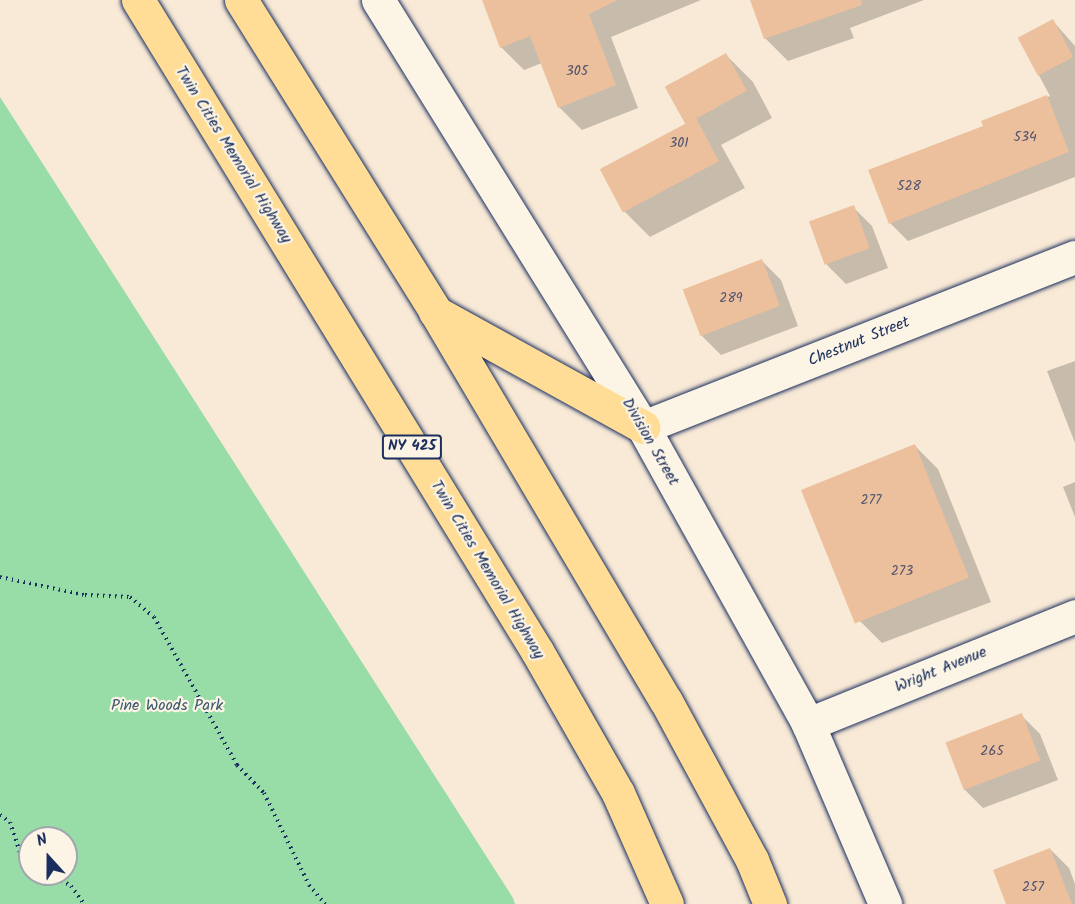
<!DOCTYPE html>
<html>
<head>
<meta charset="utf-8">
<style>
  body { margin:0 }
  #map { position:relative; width:1075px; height:904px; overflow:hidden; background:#f9ead7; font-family:Kalam,sans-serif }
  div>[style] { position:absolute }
  .green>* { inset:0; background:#98dca8 }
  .shadow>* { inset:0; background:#0003 }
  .building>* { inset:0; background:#edc09d; transform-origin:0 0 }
  .path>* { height:4px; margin-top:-2px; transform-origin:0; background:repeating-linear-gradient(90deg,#1b2f5e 0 1.5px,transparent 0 6px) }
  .roads { filter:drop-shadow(0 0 2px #1b2f5e) drop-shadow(0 0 2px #1b2f5e) }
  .street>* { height:33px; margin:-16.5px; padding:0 16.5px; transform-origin:16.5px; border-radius:16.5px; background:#fcf5e5 }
  .primary>* { height:33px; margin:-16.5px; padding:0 16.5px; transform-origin:16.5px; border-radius:16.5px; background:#ffdd96 }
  span { translate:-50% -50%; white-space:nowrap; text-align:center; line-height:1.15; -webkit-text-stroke:4.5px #fcf5e5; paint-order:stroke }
  .number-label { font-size:14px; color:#50536e }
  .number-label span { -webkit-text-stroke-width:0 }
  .shield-label span { padding:2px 4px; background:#fcf5e5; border:2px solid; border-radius:4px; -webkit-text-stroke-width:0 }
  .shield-label { font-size:15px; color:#1b2f5e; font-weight:700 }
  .street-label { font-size:16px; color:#1b2f5e }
  .park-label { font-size:16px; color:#3a5a70 }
  .north { position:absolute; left:18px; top:826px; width:60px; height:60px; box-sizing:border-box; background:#fcf5e5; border:2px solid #a2a6af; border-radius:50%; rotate:339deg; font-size:16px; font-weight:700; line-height:24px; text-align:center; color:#1b2f5e }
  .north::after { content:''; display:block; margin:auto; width:21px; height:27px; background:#1b2f5e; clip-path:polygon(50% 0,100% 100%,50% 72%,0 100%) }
</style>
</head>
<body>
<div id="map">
  <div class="green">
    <div style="clip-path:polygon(evenodd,0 97px,513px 898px,515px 904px,0 904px,0 97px,30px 838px,66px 838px,66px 874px,30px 874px,30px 838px)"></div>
  </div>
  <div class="shadow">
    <div style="clip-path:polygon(497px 0,701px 0,611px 37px,638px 108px,582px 130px,559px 107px,542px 63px,524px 70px,501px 47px)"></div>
    <div style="clip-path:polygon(752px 0,924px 0,850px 28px,854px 38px,788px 61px,765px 38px)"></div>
    <div style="clip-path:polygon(1053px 21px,1075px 46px,1075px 177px,908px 241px,891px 224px,870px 171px,985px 127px,983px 122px,1050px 96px,1019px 38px)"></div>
    <div style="clip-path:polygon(726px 55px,753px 82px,772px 118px,721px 145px,745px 188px,650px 237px,624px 211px,602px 168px,687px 124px,666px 86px)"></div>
    <div style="clip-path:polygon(853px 207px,872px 226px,888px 268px,846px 284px,827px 265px,811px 223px)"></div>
    <div style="clip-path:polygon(762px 261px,781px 280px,798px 326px,721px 355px,702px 336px)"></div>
    <div style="clip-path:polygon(1075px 361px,1075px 443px,1047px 371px)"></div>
    <div style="clip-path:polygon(915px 446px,938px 469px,991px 602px,882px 643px,859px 620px)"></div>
    <div style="clip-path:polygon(1075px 482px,1075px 517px,1063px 487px)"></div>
    <div style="clip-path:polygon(1021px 715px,1040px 734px,1058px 780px,983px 808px,964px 789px)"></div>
    <div style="clip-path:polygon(1050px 849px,1069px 868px,1075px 884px,1075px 904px,1008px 904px)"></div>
  </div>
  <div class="building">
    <div style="clip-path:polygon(482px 0,617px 0,589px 14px,616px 85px,558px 108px,530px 36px,500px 48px)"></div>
    <div style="clip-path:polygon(750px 0,861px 0,862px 5px,764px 39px)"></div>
    <div style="left:1053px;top:19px;width:43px;height:40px;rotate:62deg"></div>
    <div style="left:726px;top:53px;width:43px;height:70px;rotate:61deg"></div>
    <div style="clip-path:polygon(1047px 95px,1069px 152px,889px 224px,868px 170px,983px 126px,981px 121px)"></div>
    <div style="left:696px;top:118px;width:49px;height:109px;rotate:62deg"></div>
    <div style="left:854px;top:205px;width:46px;height:48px;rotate:70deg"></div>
    <div style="left:762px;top:259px;width:50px;height:85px;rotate:69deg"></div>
    <div style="left:915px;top:444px;width:144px;height:123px;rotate:68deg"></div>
    <div style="left:1022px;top:713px;width:51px;height:82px;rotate:69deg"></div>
    <div style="clip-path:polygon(1050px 848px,1072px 904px,1006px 904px,993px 870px)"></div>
  </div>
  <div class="path">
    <div style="left:0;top:577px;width:87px;rotate:12deg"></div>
    <div style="left:85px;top:595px;width:45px;rotate:2.5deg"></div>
    <div style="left:130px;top:597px;width:31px;rotate:40deg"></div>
    <div style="left:154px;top:617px;width:170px;rotate:60.7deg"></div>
    <div style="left:237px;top:765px;width:39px;rotate:46deg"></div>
    <div style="left:264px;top:793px;width:102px;rotate:63.9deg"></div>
    <div style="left:309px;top:885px;width:25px;rotate:50deg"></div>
    <div style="left:0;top:815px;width:12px;rotate:35deg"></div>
    <div style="left:10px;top:822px;width:33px;rotate:72deg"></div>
    <div style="left:20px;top:853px;width:12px;rotate:35deg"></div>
    <div style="left:51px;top:874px;width:23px;rotate:31deg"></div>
    <div style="left:71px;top:886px;width:22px;rotate:54deg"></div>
  </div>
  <div class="roads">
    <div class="street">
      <div style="left:378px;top:0;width:503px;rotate:58.18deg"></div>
      <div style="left:643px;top:427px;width:340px;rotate:60.9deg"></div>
      <div style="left:808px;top:724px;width:196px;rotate:66.8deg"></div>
      <div style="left:643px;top:427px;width:464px;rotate:-21.5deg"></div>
      <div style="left:808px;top:724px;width:288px;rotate:-22deg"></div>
    </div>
    <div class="primary">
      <div style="left:138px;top:0;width:764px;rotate:58.5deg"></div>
      <div style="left:537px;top:651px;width:163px;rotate:60.3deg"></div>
      <div style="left:618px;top:793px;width:121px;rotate:66.2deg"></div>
      <div style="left:241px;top:0;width:367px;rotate:58deg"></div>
      <div style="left:435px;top:311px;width:453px;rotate:59.4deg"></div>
      <div style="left:666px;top:701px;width:181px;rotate:61.6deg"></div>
      <div style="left:752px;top:860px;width:48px;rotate:67.8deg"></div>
      <div style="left:435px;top:312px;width:238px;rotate:28.9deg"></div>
    </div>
  </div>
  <div class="number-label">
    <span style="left:577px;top:71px">305</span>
    <span style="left:1025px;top:137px">534</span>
    <span style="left:679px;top:143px">301</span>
    <span style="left:909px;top:186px">528</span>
    <span style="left:731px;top:298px">289</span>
    <span style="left:871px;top:500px">277</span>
    <span style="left:902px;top:571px">273</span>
    <span style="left:992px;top:751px">265</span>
    <span style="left:1033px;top:887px">257</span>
  </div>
  <div class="shield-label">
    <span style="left:412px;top:447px">NY 425</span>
  </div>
  <div class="street-label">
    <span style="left:233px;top:155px;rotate:58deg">Twin Cities Memorial Highway</span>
    <span style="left:859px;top:342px;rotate:-22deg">Chestnut Street</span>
    <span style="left:650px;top:442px;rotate:60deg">Division Street</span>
    <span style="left:487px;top:570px;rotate:59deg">Twin Cities Memorial Highway</span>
    <span style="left:941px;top:670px;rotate:-22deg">Wright Avenue</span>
  </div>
  <div class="park-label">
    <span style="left:167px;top:706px">Pine Woods Park</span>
  </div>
  <div class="north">N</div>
</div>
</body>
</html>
